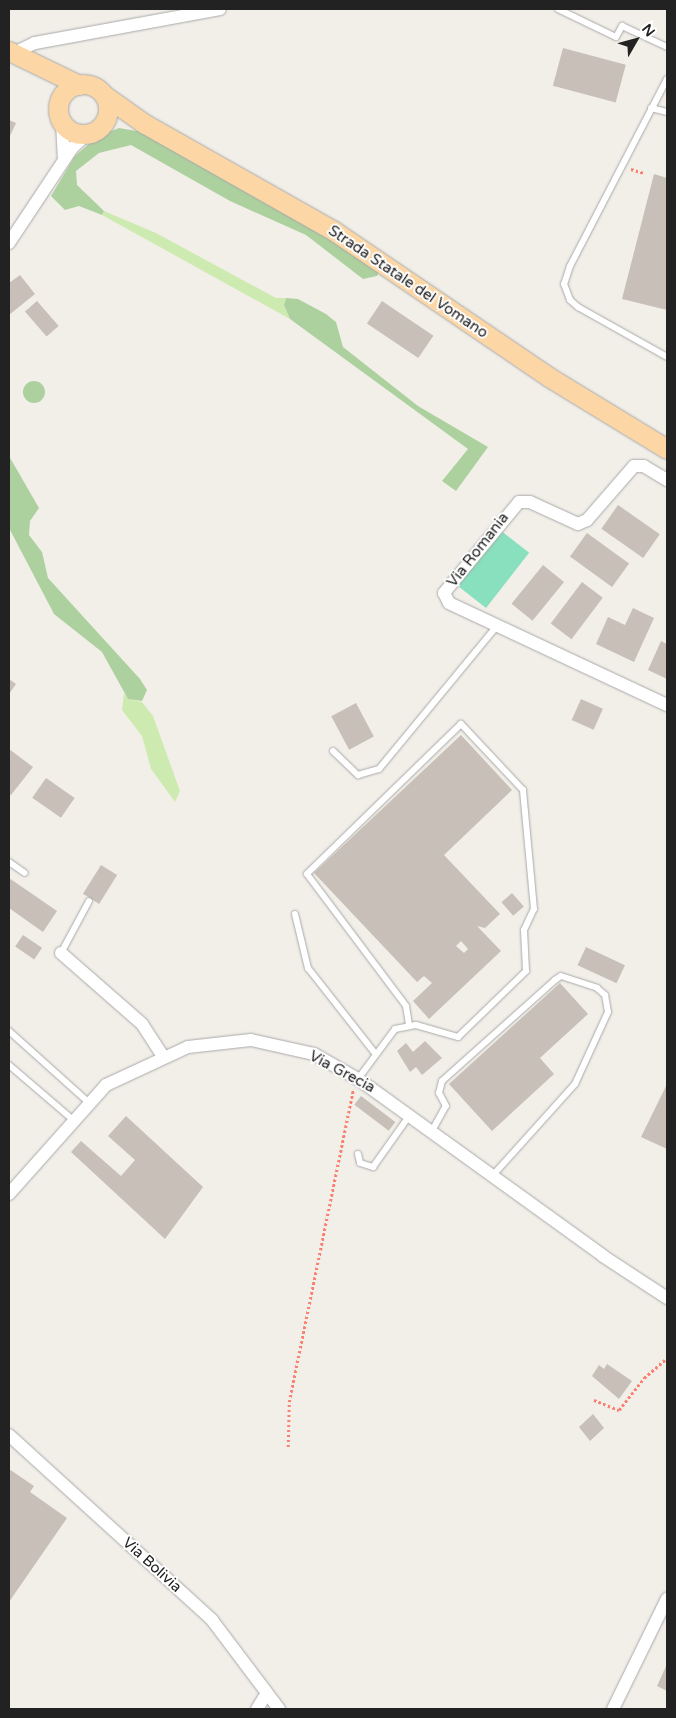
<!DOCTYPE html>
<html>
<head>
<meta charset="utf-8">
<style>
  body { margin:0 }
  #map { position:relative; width:676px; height:1718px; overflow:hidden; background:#f2efe9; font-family:"Varela Round",sans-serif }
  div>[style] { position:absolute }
  .grass>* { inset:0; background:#cdebb0 }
  .forest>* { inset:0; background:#add19e }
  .round { border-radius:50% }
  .pitch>* { inset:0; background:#88e0be; transform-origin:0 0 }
  .building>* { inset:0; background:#c7bfb8; transform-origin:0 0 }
  .path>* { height:2.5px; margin-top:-1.25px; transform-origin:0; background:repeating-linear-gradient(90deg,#fa8072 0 2.5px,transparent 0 5px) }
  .roads { filter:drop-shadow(0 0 1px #a9a9a9) drop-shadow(0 0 1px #a9a9a9) }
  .lane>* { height:6px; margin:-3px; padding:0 3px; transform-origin:3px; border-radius:3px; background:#fff }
  .street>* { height:12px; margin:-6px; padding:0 6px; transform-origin:6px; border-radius:6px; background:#fff }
  .primary>* { height:19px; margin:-9.5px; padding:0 9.5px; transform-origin:9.5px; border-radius:9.5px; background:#fcd6a4 }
  .primary>.ring { margin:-9.5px; padding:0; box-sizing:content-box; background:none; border:19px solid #fcd6a4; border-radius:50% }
  span { translate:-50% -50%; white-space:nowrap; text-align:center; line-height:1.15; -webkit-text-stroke:4px #fff; paint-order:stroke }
  .street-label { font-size:15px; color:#222 }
  .frame { position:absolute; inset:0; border:10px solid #222; pointer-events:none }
  .north { position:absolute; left:611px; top:15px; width:50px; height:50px; -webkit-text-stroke:4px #fff; paint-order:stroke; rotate:52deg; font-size:14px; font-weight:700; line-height:20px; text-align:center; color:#222 }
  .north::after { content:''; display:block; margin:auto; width:18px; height:22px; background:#222; clip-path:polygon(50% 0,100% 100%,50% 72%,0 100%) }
</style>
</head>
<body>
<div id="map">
  <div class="grass">
    <div style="clip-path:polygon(104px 211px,156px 233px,276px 298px,286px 298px,284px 305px,290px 319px,102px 215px)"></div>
    <div style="clip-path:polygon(124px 693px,128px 699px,142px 702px,153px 716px,180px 791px,175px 802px,151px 769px,142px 736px,122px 710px)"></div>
  </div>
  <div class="forest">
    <div style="clip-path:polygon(119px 128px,142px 132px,296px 215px,379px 271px,377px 276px,363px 279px,306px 235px,230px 201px,131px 145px,99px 153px,76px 171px,77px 185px,104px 211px,102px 215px,79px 206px,65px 210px,51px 196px,75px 156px,98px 136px)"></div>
    <div style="clip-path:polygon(286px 298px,298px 299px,326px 314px,336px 322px,343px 347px,418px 406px,488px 447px,456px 491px,442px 481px,468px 449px,290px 319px,284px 305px)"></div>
    <div class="round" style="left:23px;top:381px;width:22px;height:22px"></div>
    <div style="clip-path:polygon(9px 456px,39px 508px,30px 521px,29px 535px,42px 552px,48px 578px,140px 679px,147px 690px,142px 701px,128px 699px,102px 652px,54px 614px,9px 528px)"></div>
  </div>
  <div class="pitch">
    <div style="left:500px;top:530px;width:37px;height:70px;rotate:38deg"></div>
  </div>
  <div class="building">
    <div style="left:563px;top:48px;width:65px;height:39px;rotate:15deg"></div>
    <div style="clip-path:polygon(9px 120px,16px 123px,9px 138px)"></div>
    <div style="clip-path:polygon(654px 174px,667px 178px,667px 310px,622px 299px)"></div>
    <div style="clip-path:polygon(20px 275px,35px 294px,9px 315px,9px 283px)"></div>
    <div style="left:37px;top:301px;width:33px;height:16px;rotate:49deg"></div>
    <div style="left:382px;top:301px;width:62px;height:27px;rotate:34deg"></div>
    <div style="left:618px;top:505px;width:51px;height:29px;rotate:35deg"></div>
    <div style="left:587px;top:533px;width:52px;height:29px;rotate:36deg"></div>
    <div style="left:543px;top:565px;width:27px;height:50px;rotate:39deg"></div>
    <div style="left:582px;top:582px;width:26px;height:52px;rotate:37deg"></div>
    <div style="clip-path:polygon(633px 608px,654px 618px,634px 662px,596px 644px,608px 617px,625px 625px)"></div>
    <div style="clip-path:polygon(661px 641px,667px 644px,667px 679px,648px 670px)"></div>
    <div style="clip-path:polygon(9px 679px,16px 684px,9px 694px)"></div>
    <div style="left:581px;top:699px;width:24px;height:23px;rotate:24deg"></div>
    <div style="left:356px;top:703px;width:38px;height:28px;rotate:62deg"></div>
    <div style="clip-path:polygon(evenodd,461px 735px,512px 790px,444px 855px,500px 914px,485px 928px,477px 926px,501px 951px,429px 1019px,413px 1001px,432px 983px,424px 976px,417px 982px,314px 873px,461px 735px,461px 941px,468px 949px,464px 953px,456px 946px,461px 941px)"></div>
    <div style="clip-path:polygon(9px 749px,33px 767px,11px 795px,9px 794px)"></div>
    <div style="left:46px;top:778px;width:35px;height:24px;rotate:35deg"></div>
    <div style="left:101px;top:865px;width:19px;height:34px;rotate:32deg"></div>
    <div style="clip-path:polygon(9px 878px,57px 911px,43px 932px,9px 908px)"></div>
    <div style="left:512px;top:893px;width:18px;height:14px;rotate:49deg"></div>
    <div style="left:23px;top:935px;width:23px;height:14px;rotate:34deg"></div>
    <div style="left:586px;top:947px;width:43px;height:20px;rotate:25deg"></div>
    <div style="clip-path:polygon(560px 983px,588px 1014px,540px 1058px,554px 1074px,492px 1131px,449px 1084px)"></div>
    <div style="clip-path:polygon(425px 1041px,442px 1058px,422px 1075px,416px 1067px,410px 1072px,397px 1051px,406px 1043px,413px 1052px)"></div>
    <div style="clip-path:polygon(667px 1084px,667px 1149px,641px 1137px)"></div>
    <div style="left:361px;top:1096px;width:43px;height:11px;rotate:37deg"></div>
    <div style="clip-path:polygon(126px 1116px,203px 1187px,165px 1239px,71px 1152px,81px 1141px,121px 1176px,135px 1160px,108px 1136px)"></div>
    <div style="clip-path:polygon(607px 1364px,632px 1381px,619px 1399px,592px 1376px,599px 1365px,604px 1369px)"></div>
    <div style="clip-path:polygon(593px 1414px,604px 1428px,590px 1441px,579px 1427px)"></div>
    <div style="clip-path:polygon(9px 1469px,34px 1486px,30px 1492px,67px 1518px,9px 1602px)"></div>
    <div style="clip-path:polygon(667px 1664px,667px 1691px,657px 1686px)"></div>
  </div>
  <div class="path">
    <div style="left:631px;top:169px;width:14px;rotate:17deg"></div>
    <div style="left:594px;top:1400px;width:27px;rotate:22deg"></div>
    <div style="left:619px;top:1410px;width:41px;rotate:-52deg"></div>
    <div style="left:644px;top:1378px;width:30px;rotate:-41deg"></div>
    <div style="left:288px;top:1447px;width:45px;rotate:-88.7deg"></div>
    <div style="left:289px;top:1402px;width:318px;rotate:-78.4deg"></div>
  </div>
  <div class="roads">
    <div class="lane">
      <div style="left:558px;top:9px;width:64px;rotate:25.8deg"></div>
      <div style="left:616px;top:37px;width:13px;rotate:-61deg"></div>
      <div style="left:622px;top:26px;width:50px;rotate:25deg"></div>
      <div style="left:667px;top:79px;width:211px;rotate:117.4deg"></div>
      <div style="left:570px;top:266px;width:19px;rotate:108deg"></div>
      <div style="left:564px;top:284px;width:17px;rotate:69deg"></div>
      <div style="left:570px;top:300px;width:11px;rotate:41deg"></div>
      <div style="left:578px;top:307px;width:102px;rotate:29.3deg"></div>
      <div style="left:651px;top:108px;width:16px;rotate:14deg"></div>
      <div style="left:333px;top:751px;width:35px;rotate:44deg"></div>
      <div style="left:358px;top:775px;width:22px;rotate:-16deg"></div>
      <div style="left:379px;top:769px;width:185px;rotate:-50.5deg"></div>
      <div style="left:9px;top:862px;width:19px;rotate:35deg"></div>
      <div style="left:295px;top:914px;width:56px;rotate:76.5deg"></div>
      <div style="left:308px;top:968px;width:107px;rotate:51.8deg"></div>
      <div style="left:61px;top:953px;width:59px;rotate:-61.7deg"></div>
      <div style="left:9px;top:1031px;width:106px;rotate:41.9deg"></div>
      <div style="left:9px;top:1065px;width:83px;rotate:40.6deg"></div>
      <div style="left:358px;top:1079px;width:62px;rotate:-53.5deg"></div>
      <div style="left:395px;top:1029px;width:21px;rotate:-11deg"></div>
      <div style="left:416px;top:1025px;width:44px;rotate:15.9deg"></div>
      <div style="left:458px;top:1037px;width:95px;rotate:-44.1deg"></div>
      <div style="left:526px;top:971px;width:41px;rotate:-92.8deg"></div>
      <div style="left:524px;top:930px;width:23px;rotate:-65deg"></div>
      <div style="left:534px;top:909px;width:120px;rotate:-95.3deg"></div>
      <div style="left:523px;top:790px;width:91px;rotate:-133.2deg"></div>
      <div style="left:461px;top:724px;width:215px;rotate:135.8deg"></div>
      <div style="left:307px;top:874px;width:165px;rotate:53.1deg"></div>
      <div style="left:406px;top:1006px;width:18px;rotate:81deg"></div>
      <div style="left:433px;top:1129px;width:26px;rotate:-61deg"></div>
      <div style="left:446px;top:1106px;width:15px;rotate:-118deg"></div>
      <div style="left:439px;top:1093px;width:12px;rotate:-76deg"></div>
      <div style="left:442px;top:1081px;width:152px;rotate:-41.8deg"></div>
      <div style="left:555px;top:980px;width:7px;rotate:-34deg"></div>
      <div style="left:561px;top:976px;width:38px;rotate:18deg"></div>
      <div style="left:597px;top:988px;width:11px;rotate:41deg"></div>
      <div style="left:605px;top:995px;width:17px;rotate:80deg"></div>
      <div style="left:608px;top:1012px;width:79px;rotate:114.6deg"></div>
      <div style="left:575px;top:1084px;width:121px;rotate:132deg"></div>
      <div style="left:358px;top:1154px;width:9px;rotate:77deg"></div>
      <div style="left:360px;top:1163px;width:14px;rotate:17deg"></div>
      <div style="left:373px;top:1167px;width:64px;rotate:-54.6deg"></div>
    </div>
    <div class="street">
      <div style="left:12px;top:54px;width:25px;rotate:-26deg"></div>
      <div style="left:35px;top:43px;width:188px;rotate:-10.4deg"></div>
      <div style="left:62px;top:123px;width:35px;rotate:87deg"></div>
      <div style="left:9px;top:243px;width:114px;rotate:-56.4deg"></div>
      <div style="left:72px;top:148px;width:21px;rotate:-43deg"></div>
      <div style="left:667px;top:480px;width:27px;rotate:-149deg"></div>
      <div style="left:644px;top:466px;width:10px;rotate:180deg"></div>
      <div style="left:634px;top:466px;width:72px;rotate:131deg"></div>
      <div style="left:587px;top:520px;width:10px;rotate:156deg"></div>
      <div style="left:578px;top:524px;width:53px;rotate:-155.4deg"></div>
      <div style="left:530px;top:502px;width:11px;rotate:180deg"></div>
      <div style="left:519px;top:502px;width:118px;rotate:129.5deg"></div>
      <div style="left:444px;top:593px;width:11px;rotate:63deg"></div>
      <div style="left:449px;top:603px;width:241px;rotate:25.1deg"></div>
      <div style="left:61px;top:953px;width:108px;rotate:41.2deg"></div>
      <div style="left:142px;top:1024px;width:38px;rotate:57deg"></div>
      <div style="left:9px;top:1194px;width:146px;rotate:-48.3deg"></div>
      <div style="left:106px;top:1085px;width:90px;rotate:-24.9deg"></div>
      <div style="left:188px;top:1047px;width:63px;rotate:-6.3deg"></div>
      <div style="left:251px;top:1040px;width:65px;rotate:12.5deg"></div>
      <div style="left:314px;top:1054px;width:51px;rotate:29.6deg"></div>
      <div style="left:358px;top:1079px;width:302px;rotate:35.8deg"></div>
      <div style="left:603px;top:1256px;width:77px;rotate:33.3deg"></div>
      <div style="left:9px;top:1435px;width:275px;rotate:42.3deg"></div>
      <div style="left:212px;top:1620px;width:91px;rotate:53deg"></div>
      <div style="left:267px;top:1693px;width:19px;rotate:122deg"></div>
      <div style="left:267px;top:1693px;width:20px;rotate:53deg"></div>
      <div style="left:613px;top:1709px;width:123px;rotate:-63.9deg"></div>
    </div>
    <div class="primary">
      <div style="left:9px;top:51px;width:78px;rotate:25.9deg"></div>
      <div class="ring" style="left:58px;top:84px;width:31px;height:31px"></div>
      <div style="left:104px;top:95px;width:50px;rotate:35.3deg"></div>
      <div style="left:145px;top:124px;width:217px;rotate:29.5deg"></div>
      <div style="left:334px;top:231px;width:260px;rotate:34.2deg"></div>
      <div style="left:549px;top:377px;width:138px;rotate:31.4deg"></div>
    </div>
  </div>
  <div class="street-label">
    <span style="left:408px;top:282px;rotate:34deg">Strada Statale del Vomano</span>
    <span style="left:478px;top:550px;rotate:-52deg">Via Romania</span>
    <span style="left:342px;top:1072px;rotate:28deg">Via Grecia</span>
    <span style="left:152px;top:1565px;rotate:42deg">Via Bolivia</span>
  </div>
  <div class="frame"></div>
  <div class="north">N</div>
</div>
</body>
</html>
